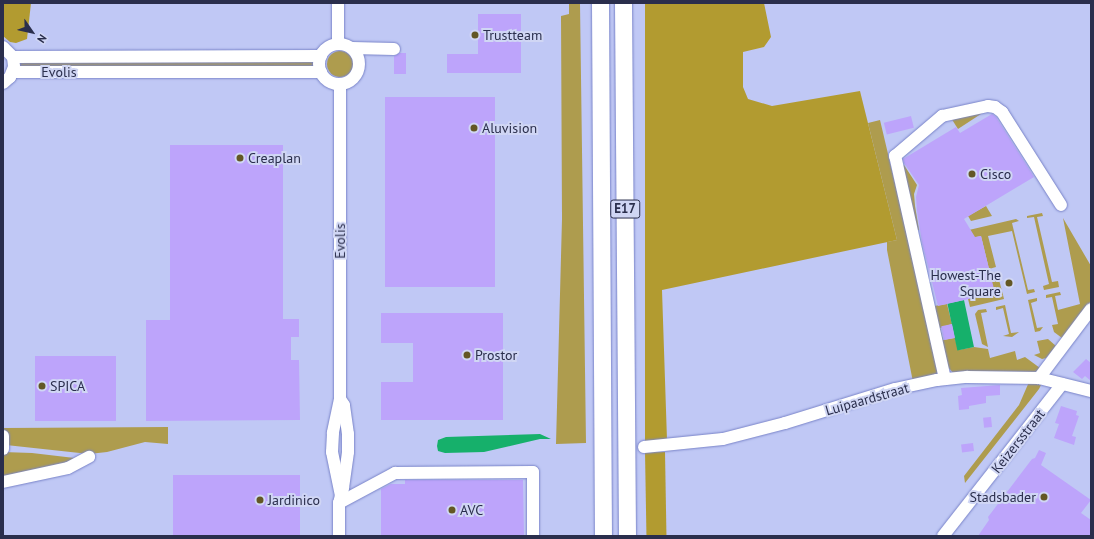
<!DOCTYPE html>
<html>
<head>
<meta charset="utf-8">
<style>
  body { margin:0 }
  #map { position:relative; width:1094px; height:539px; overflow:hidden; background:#c0c8f5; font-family:"PT Sans",sans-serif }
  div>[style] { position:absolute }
  .green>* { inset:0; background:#ae9c4e; transform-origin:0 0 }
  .round { border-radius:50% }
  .forest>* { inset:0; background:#b29b30; transform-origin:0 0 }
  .water>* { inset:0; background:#16b06b; transform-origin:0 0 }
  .building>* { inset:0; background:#bda4fb; transform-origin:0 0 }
  .roads { filter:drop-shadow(0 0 1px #7883c8) drop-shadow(0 0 1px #7883c8) }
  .minor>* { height:12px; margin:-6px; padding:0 6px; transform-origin:6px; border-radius:6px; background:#fff }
  .minor>.ring { margin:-6px; padding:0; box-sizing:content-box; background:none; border:12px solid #fff; border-radius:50% }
  .highway>* { height:17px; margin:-8.5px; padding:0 8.5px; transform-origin:8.5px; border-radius:8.5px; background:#fff }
  .dots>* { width:11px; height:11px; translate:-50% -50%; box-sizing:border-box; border:2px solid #d0d6f4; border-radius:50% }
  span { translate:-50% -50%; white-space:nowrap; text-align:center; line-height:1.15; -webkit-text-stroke:4px #d0d6f4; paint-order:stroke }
  .shield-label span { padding:1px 3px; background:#d0d6f4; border:1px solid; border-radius:3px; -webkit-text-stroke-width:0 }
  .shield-label { font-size:13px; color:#2a2e4c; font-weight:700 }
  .poi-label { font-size:14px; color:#2a2e4c }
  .left { translate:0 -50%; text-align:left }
  .right { translate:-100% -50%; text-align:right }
  .street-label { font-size:14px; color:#2a2e4c }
  .frame { position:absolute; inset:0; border:4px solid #2a2e4c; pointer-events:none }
  .north { position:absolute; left:12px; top:12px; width:40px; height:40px; -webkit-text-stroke:3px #d0d6f4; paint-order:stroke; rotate:124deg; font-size:11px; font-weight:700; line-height:16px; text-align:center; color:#2a2e4c }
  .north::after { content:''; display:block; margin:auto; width:14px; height:18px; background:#2a2e4c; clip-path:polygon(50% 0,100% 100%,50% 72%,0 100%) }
</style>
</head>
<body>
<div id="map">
  <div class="green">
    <div style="clip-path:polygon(569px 3px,580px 3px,586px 443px,556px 444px,562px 219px,561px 16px,569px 14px)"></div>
    <div class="round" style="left:327px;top:51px;width:26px;height:26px"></div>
    <div style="left:17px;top:60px;width:299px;height:9px"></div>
    <div style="clip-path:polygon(987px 110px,958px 129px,951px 118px)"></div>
    <div style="clip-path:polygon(880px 120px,940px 374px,913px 382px,887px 250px,887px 242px,897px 240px,868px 123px)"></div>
    <div style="clip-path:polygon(904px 165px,917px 185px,914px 194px,915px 206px,919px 230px,916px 231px,901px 167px)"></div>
    <div style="clip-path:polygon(986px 206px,992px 216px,971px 221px,968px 216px)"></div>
    <div style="clip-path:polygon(1042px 213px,1043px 216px,1037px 217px,1052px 282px,1058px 281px,1059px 287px,1044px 290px,1043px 286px,1049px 284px,1034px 217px,1027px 218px,1027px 216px)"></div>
    <div style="clip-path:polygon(1063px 218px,1091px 266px,1091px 301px,1062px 338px,1054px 332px,1052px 325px,1058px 324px,1052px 297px,1046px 298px,1046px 295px,1060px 292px,1061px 295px,1055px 296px,1058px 310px,1080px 304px)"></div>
    <div style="clip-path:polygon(1016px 219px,1019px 221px,1012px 223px,1028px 290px,1034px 289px,1035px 292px,1027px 294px,1012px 231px,988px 236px,996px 267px,989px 269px,981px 236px,958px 241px,956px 233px)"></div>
    <div style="clip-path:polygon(997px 272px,1004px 299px,970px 307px,968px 299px,990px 273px)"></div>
    <div style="clip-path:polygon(1037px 298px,1037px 301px,1031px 303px,1037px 328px,1043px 327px,1040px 331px,1035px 332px,1028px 300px)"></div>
    <div style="clip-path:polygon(947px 304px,952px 324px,940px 328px,943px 340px,955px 338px,958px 350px,974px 347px,988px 349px,990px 358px,1015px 351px,1017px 360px,1025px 357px,1040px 368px,1033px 376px,955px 375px,947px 366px,934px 306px)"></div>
    <div style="clip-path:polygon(1005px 305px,1011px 333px,1019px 332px,1012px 337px,1003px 336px,1009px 334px,1003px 308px,996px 310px,996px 307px)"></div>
    <div style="clip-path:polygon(986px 309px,987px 312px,981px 313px,988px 347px,982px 344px,975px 314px,978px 310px)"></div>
    <div style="clip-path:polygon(1048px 339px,1056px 346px,1046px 358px,1042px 359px,1034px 355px,1040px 353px,1037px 341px)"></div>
    <div style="clip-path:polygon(1029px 382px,1041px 385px,1039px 389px,965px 483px,964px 476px,1019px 405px)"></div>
    <div style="clip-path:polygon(168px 427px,168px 444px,145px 442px,107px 452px,89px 454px,6px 445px,4px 428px)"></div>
    <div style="clip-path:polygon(3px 452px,32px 453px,83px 459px,3px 480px)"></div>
  </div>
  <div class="forest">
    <div style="clip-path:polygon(3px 3px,31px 3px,27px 39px,16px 43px,10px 42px,3px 36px)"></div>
    <div style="clip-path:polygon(645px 3px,764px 3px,771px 37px,764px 47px,743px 52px,743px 87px,748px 99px,772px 106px,860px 91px,897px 240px,662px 290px,667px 440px,645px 442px)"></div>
    <div style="left:665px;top:452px;width:84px;height:20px;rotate:89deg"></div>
  </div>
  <div class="water">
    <div style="left:964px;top:300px;width:48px;height:17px;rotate:78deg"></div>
    <div style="clip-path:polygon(540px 434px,551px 439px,540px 439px,484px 452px,445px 453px,438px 451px,437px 446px,438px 440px,446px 437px)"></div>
  </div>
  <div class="building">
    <div style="clip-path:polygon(478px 14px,521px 14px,521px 73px,447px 73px,447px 54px,478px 54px)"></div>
    <div style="clip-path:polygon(400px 53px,406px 53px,406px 74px,394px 74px,394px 56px)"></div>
    <div style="left:495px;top:97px;width:190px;height:110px;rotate:90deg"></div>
    <div style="clip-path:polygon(992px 114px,996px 117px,1034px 177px,964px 219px,975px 237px,981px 236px,995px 293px,938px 306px,922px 242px,917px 211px,916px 197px,919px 185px,904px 163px,903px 159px,956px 127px,960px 133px)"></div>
    <div style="left:911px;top:116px;width:12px;height:28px;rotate:76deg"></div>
    <div style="clip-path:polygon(170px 145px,283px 145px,283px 319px,299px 319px,299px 337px,291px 337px,291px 360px,299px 360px,300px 420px,146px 421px,146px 320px,170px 320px)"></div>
    <div style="clip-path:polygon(381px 313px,503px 313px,503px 420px,381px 420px,381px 382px,413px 382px,413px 343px,381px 343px)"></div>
    <div style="left:952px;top:324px;width:14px;height:11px;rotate:78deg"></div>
    <div style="left:35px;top:356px;width:81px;height:65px"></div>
    <div style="clip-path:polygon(1086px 359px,1091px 363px,1091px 381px,1085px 376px,1082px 379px,1073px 372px)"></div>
    <div style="clip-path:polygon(1000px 385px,1000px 395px,986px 396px,986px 403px,969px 406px,969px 409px,959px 410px,958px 396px,962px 395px,961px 388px)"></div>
    <div style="clip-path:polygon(1061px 406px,1077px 411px,1076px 415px,1079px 416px,1072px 436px,1076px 437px,1074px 445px,1054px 438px,1059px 424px,1055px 423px)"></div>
    <div style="left:991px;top:417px;width:10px;height:8px;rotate:84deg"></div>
    <div style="left:973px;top:443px;width:8px;height:12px;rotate:83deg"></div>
    <div style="clip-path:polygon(1039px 450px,1046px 453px,1041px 465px,1091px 500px,1081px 513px,1091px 520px,1091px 536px,978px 536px,989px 520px,988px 517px,1032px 459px,1035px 458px)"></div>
    <div style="left:173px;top:475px;width:127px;height:61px"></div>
    <div style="clip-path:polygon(405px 480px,523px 480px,524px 536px,381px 536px,381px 489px,391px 484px,405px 484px)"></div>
  </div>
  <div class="roads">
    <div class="minor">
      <div style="left:338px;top:44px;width:41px;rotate:-90deg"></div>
      <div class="ring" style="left:319px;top:44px;width:28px;height:28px"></div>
      <div style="left:3px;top:47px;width:14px;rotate:45deg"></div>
      <div style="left:13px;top:57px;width:10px;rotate:84deg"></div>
      <div style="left:14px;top:67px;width:11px;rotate:112deg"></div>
      <div style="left:10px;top:77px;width:9px;rotate:139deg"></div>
      <div style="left:352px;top:48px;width:42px;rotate:1.4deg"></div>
      <div style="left:13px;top:57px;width:308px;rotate:-0.2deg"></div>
      <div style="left:13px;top:72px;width:308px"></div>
      <div style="left:340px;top:84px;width:315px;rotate:90deg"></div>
      <div style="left:340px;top:399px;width:35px;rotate:102deg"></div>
      <div style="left:333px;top:433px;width:19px;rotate:93deg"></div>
      <div style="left:332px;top:452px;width:45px;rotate:78.4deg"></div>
      <div style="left:1039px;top:378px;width:86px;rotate:-53deg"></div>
      <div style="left:945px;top:379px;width:229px;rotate:-102.6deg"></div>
      <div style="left:895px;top:156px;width:62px;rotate:-40.4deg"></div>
      <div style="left:942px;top:116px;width:47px;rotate:-12.3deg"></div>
      <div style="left:988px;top:106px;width:7px;rotate:8deg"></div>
      <div style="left:995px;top:107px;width:9px;rotate:36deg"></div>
      <div style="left:1002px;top:112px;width:110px;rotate:57.6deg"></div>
      <div style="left:3px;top:436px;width:13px;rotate:90deg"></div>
      <div style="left:644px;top:447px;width:79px;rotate:-5.8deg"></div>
      <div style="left:723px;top:439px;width:64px;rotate:-14.5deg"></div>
      <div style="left:785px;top:423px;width:115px;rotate:-17.2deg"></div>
      <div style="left:895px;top:389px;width:43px;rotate:-12.1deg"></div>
      <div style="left:937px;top:380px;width:30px;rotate:-6deg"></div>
      <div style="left:967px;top:377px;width:72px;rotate:0.8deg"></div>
      <div style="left:1039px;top:378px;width:54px;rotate:14deg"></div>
      <div style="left:3px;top:482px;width:66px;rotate:-12.2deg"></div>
      <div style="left:68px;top:468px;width:24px;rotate:-28deg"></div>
      <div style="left:339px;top:503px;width:64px;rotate:-28.2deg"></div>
      <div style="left:395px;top:473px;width:138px;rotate:-0.4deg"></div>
      <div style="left:533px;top:472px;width:64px;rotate:90deg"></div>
      <div style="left:339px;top:536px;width:33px;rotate:-90deg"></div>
      <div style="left:339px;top:503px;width:16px;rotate:-75deg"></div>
      <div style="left:343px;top:488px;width:36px;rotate:-82deg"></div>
      <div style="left:348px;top:452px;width:18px;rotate:-90deg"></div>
      <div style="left:348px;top:434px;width:29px;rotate:-98deg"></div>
      <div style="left:344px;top:405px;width:7px;rotate:-124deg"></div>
      <div style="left:943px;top:536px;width:193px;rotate:-51.9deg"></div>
    </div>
    <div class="highway">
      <div style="left:600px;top:3px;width:533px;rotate:89.68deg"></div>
      <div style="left:623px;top:3px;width:533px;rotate:89.57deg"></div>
    </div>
  </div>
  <div class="dots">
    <div style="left:475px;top:35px;background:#635724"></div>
    <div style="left:474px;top:128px;background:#635724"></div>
    <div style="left:240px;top:158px;background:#635724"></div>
    <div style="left:972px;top:174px;background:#635724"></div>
    <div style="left:1009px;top:283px;background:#635724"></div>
    <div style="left:467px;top:355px;background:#635724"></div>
    <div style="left:42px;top:386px;background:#635724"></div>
    <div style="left:1044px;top:497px;background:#635724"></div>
    <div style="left:260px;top:500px;background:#635724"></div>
    <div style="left:452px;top:510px;background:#635724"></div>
  </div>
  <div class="shield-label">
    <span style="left:625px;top:209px">E17</span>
  </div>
  <div class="poi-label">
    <span class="left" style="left:483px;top:35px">Trustteam</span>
    <span class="left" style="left:482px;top:128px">Aluvision</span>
    <span class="left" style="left:248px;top:158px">Creaplan</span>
    <span class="left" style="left:980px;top:174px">Cisco</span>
    <span class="right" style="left:1001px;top:283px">Howest-The<br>Square</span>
    <span class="left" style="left:475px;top:355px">Prostor</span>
    <span class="left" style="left:50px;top:386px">SPICA</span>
    <span class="right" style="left:1036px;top:497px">Stadsbader</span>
    <span class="left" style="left:268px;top:500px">Jardinico</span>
    <span class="left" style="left:460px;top:510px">AVC</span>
  </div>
  <div class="street-label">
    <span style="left:59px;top:72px">Evolis</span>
    <span style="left:340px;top:241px;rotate:-90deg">Evolis</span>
    <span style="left:867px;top:399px;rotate:-16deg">Luipaardstraat</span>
    <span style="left:1018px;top:441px;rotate:-52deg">Keizersstraat</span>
  </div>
  <div class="frame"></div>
  <div class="north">N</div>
</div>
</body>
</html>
